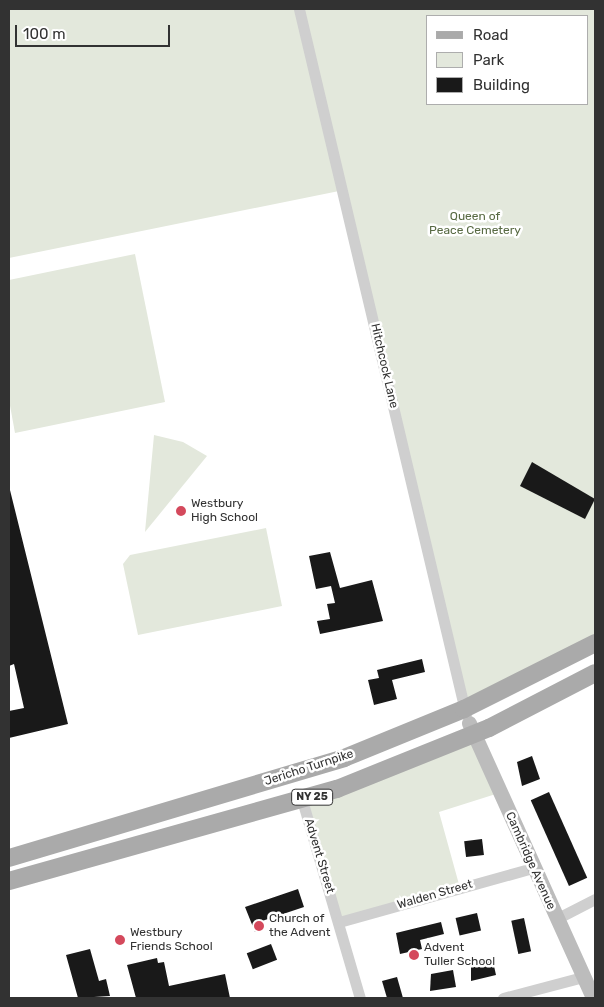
<!DOCTYPE html>
<html>
<head>
<meta charset="utf-8">
<style>
  body { margin:0 }
  #map { position:relative; width:604px; height:1007px; overflow:hidden; background:#fff; font-family:Rubik,sans-serif }
  div>[style] { position:absolute }
  .green>* { inset:0; background:#e3e8dc }
  .building>* { inset:0; background:#191919; transform-origin:0 0 }
  .street>* { height:11px; margin:-5.5px; padding:0 5.5px; transform-origin:5.5px; border-radius:5.5px; background:#cfcfcf }
  .secondary>* { height:15px; margin:-7.5px; padding:0 7.5px; transform-origin:7.5px; border-radius:7.5px; background:#bcbcbc }
  .primary>* { height:18px; margin:-9px; padding:0 9px; transform-origin:9px; border-radius:9px; background:#aaa }
  .dots>* { width:14px; height:14px; translate:-50% -50%; box-sizing:border-box; border:2px solid #fff; border-radius:50% }
  span { translate:-50% -50%; white-space:nowrap; text-align:center; line-height:1.15; -webkit-text-stroke:5px #fff; paint-order:stroke }
  .shield-label span { padding:1px 4px; background:#fff; border:1px solid; border-radius:4px; -webkit-text-stroke-width:0 }
  .shield-label { font-size:11px; color:#323232; font-weight:700 }
  .park-label { font-size:12px; color:#586a43 }
  .street-label { font-size:12px; color:#323232 }
  .poi-label { font-size:12px; color:#323232 }
  .left { translate:0 -50%; text-align:left }
  .frame { position:absolute; inset:0; border:10px solid #323232; pointer-events:none }
  .legend { position:absolute; left:426px; top:15px; width:162px; height:90px; box-sizing:border-box; background:#fff; border:1px solid #adadad; margin:0; padding:6px 9px; list-style:none; font-size:15px; color:#323232 }
  .legend li { display:flex; align-items:center; gap:10px; height:25px }
  .legend b { width:25px; border:1px solid #adadad }
  .scale { position:absolute; left:15px; top:25px; width:155px; height:22px; box-sizing:border-box; border:2px solid #323232; border-top:0; padding-left:6px; font-size:15px; line-height:18px; white-space:nowrap; color:#323232; -webkit-text-stroke:4px #fff; paint-order:stroke }
</style>
</head>
<body>
<div id="map">
  <div class="green">
    <div style="clip-path:polygon(evenodd,9px 9px,595px 9px,595px 643px,464px 709px,344px 190px,9px 258px,9px 9px,428px 16px,588px 16px,588px 104px,428px 104px,428px 16px)"></div>
    <div style="clip-path:polygon(135px 254px,165px 402px,15px 433px,9px 400px,9px 280px)"></div>
    <div style="clip-path:polygon(154px 435px,183px 442px,207px 456px,145px 532px)"></div>
    <div style="clip-path:polygon(266px 528px,282px 606px,138px 635px,123px 564px,130px 555px)"></div>
    <div style="clip-path:polygon(472px 735px,499px 793px,439px 812px,460px 888px,339px 922px,302px 800px)"></div>
  </div>
  <div class="building">
    <div style="clip-path:polygon(532px 462px,595px 499px,585px 519px,520px 486px)"></div>
    <div style="clip-path:polygon(9px 486px,68px 724px,9px 738px,9px 711px,24px 708px,14px 664px,9px 666px)"></div>
    <div style="clip-path:polygon(330px 552px,340px 588px,372px 580px,383px 621px,320px 634px,317px 621px,330px 619px,327px 604px,335px 603px,331px 586px,316px 589px,309px 556px)"></div>
    <div style="clip-path:polygon(422px 659px,425px 672px,392px 680px,397px 699px,374px 705px,368px 680px,379px 678px,377px 670px)"></div>
    <div style="clip-path:polygon(532px 756px,540px 779px,522px 786px,517px 762px)"></div>
    <div style="left:549px;top:792px;width:94px;height:20px;rotate:66deg"></div>
    <div style="left:482px;top:839px;width:16px;height:18px;rotate:83deg"></div>
    <div style="clip-path:polygon(298px 889px,304px 907px,262px 921px,265px 929px,255px 932px,245px 907px)"></div>
    <div style="left:477px;top:913px;width:18px;height:22px;rotate:77deg"></div>
    <div style="left:524px;top:918px;width:34px;height:13px;rotate:78deg"></div>
    <div style="clip-path:polygon(441px 922px,444px 934px,420px 940px,422px 949px,400px 954px,396px 933px)"></div>
    <div style="left:271px;top:944px;width:17px;height:26px;rotate:69deg"></div>
    <div style="clip-path:polygon(90px 949px,99px 981px,106px 979px,110px 996px,78px 998px,66px 955px)"></div>
    <div style="clip-path:polygon(492px 957px,496px 975px,471px 981px,471px 962px)"></div>
    <div style="clip-path:polygon(157px 958px,158px 963px,164px 962px,169px 986px,225px 974px,230px 998px,136px 998px,127px 965px)"></div>
    <div style="clip-path:polygon(453px 970px,456px 987px,430px 991px,431px 974px)"></div>
    <div style="clip-path:polygon(397px 977px,403px 998px,387px 998px,382px 981px)"></div>
  </div>
  <div class="street">
    <div style="left:299px;top:9px;width:725px;rotate:76.69deg"></div>
    <div style="left:302px;top:800px;width:206px;rotate:73.7deg"></div>
    <div style="left:556px;top:919px;width:44px;rotate:-27.1deg"></div>
    <div style="left:339px;top:922px;width:200px;rotate:-15.6deg"></div>
    <div style="left:503px;top:998px;width:83px;rotate:-14.7deg"></div>
  </div>
  <div class="secondary">
    <div style="left:469px;top:723px;width:302px;rotate:65.7deg"></div>
  </div>
  <div class="primary">
    <div style="left:9px;top:858px;width:350px;rotate:-16.6deg"></div>
    <div style="left:344px;top:758px;width:130px;rotate:-22.2deg"></div>
    <div style="left:464px;top:709px;width:147px;rotate:-26.7deg"></div>
    <div style="left:9px;top:881px;width:341px;rotate:-15.7deg"></div>
    <div style="left:337px;top:789px;width:164px;rotate:-21.9deg"></div>
    <div style="left:489px;top:728px;width:119px;rotate:-27.4deg"></div>
  </div>
  <div class="dots">
    <div style="left:181px;top:511px;background:#d4495c"></div>
    <div style="left:259px;top:926px;background:#d4495c"></div>
    <div style="left:120px;top:940px;background:#d4495c"></div>
    <div style="left:414px;top:955px;background:#d4495c"></div>
  </div>
  <div class="shield-label">
    <span style="left:312px;top:797px">NY 25</span>
  </div>
  <div class="park-label">
    <span style="left:475px;top:224px">Queen of<br>Peace Cemetery</span>
  </div>
  <div class="street-label">
    <span style="left:384px;top:366px;rotate:77deg">Hitchcock Lane</span>
    <span style="left:309px;top:768px;rotate:-18deg">Jericho Turnpike</span>
    <span style="left:319px;top:856px;rotate:73deg">Advent Street</span>
    <span style="left:530px;top:861px;rotate:66deg">Cambridge Avenue</span>
    <span style="left:435px;top:895px;rotate:-16deg">Walden Street</span>
  </div>
  <div class="poi-label">
    <span class="left" style="left:191px;top:511px">Westbury<br>High School</span>
    <span class="left" style="left:269px;top:926px">Church of<br>the Advent</span>
    <span class="left" style="left:130px;top:940px">Westbury<br>Friends School</span>
    <span class="left" style="left:424px;top:955px">Advent<br>Tuller School</span>
  </div>
  <div class="frame"></div>
  <ul class="legend">
  <li><b style="height:6px;background:#aaa"></b>Road</li>
  <li><b style="height:14px;background:#e3e8dc"></b>Park</li>
  <li><b style="height:14px;background:#191919"></b>Building</li>
  </ul>
  <div class="scale">100 m</div>
</div>
</body>
</html>
